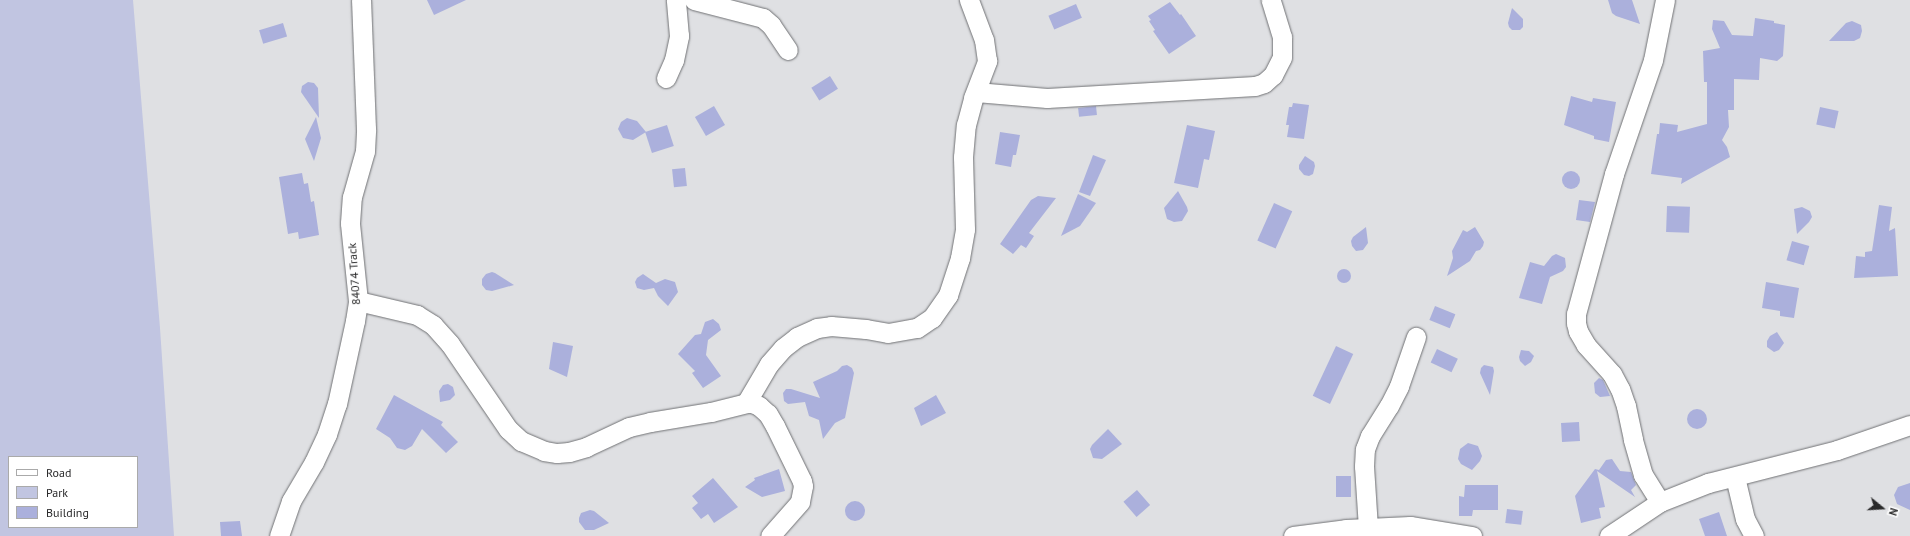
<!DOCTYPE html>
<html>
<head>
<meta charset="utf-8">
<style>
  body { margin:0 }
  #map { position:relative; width:1910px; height:536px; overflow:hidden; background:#dfe0e3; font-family:"PT Sans",sans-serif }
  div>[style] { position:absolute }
  .green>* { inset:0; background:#c1c5e1 }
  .building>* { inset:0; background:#abb0dc; transform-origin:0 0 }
  .round { border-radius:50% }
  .roads { filter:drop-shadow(0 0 1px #707174) drop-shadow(0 0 1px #707174) }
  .street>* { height:19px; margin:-9.5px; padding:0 9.5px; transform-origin:9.5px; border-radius:9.5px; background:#fff }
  span { translate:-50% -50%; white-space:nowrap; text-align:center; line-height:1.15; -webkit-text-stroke:3.5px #fff; paint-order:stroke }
  .street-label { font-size:12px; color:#2a2a2b }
  .legend { position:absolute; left:8px; top:456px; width:130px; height:72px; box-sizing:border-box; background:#fff; border:1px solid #aaa; margin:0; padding:5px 7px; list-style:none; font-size:12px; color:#2a2a2b }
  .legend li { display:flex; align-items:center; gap:8px; height:20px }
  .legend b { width:20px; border:1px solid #aaa }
  .north { position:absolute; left:1862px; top:488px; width:40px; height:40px; -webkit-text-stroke:3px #fff; paint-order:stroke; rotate:108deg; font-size:11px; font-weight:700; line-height:16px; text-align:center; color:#2a2a2b }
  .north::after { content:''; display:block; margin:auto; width:14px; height:18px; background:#2a2a2b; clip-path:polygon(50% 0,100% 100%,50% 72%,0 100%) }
</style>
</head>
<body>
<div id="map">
  <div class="green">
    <div style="clip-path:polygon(evenodd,0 0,133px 0,160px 328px,174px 536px,0 536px,0 0,9px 457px,137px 457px,137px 527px,9px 527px,9px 457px)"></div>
  </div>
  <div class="building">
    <div style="clip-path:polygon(427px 0,466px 0,434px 15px)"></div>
    <div style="clip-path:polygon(1608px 0,1632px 0,1640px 24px,1616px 16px,1612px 13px)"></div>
    <div style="clip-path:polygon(1170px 2px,1180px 15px,1181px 14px,1196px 36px,1169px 54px,1153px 31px,1155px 30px,1149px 21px,1151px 20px,1148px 16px)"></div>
    <div style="left:1076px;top:4px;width:15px;height:30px;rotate:67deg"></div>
    <div style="clip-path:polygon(1512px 8px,1523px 19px,1523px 27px,1520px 30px,1512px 30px,1509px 27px,1508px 23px)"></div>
    <div style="clip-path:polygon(1755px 18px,1774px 21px,1774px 23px,1785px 25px,1783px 56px,1777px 61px,1760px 58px,1759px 80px,1734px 79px,1734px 110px,1728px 110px,1729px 127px,1722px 140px,1727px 147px,1730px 157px,1681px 184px,1682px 178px,1651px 174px,1657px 134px,1659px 134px,1660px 123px,1678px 125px,1677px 132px,1707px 124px,1707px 82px,1704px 82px,1703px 51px,1720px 48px,1712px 29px,1713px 20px,1724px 21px,1732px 35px,1753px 36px)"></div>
    <div style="clip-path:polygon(1852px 21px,1861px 25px,1862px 31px,1860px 38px,1854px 41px,1829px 41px,1846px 23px)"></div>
    <div style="left:283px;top:23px;width:14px;height:25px;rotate:73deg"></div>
    <div style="left:830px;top:76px;width:15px;height:22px;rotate:58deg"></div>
    <div style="clip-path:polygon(308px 82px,314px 83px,318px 88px,319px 118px,301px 92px,302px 86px)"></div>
    <div style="clip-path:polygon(1571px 96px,1592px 102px,1593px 98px,1616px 102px,1609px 142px,1594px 139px,1594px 136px,1564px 125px)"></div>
    <div style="clip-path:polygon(1293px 103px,1309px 105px,1304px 139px,1287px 137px,1289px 125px,1286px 125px,1289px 107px,1292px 107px)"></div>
    <div style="left:714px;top:106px;width:22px;height:22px;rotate:60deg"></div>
    <div style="left:1096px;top:106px;width:9px;height:18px;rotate:84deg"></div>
    <div style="left:1820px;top:107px;width:19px;height:18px;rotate:12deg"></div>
    <div style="clip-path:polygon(316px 117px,321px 138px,314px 161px,305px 139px)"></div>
    <div style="clip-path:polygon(627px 118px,637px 121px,646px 132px,633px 140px,623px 138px,618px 129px,621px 122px)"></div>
    <div style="left:667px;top:125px;width:22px;height:23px;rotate:72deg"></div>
    <div style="clip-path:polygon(1187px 125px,1215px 131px,1209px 160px,1204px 159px,1198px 188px,1174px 183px)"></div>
    <div style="clip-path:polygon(1000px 132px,1020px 135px,1016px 155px,1013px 155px,1011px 167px,995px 164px)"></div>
    <div style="clip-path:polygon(1093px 155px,1106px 160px,1090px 196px,1079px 192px)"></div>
    <div style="clip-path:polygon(1305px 156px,1314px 162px,1315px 166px,1313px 174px,1309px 176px,1304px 175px,1299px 169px,1299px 165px)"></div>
    <div style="left:685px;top:168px;width:18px;height:13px;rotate:84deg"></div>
    <div class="round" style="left:1562px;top:171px;width:18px;height:18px"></div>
    <div style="clip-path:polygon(302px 173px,304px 184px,308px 183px,311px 202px,314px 201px,319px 235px,299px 239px,298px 232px,288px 234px,279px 177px)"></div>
    <div style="clip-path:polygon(1178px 191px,1187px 207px,1188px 211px,1182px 221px,1174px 222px,1167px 219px,1164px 208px)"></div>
    <div style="clip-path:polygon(1078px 194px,1096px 203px,1080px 226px,1061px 236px)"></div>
    <div style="clip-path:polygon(1038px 196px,1056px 198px,1029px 233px,1034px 236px,1026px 248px,1021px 245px,1013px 254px,1000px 244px,1031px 200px)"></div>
    <div style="clip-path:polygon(1579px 200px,1595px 202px,1590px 222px,1576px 220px)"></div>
    <div style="left:1274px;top:203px;width:20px;height:41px;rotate:24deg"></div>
    <div style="clip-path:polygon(1879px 205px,1892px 207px,1889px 231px,1895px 228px,1898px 276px,1854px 278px,1856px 256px,1865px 257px,1865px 252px,1872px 251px)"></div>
    <div style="left:1667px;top:206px;width:23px;height:26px;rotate:2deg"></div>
    <div style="clip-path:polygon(1802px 207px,1810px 211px,1812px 217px,1809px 222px,1797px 234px,1794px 209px)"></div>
    <div style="clip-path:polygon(1366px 227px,1368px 243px,1363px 250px,1356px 251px,1352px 246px,1351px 241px,1353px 237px)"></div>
    <div style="clip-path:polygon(1475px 227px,1484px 242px,1483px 246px,1480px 250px,1476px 251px,1470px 261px,1447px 276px,1453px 258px,1452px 251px,1463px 230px,1467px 232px)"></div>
    <div style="left:1792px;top:241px;width:18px;height:20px;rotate:16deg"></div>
    <div style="clip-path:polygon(1556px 254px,1565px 258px,1566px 267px,1563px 271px,1550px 277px,1542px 304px,1519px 298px,1530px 262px,1544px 266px,1552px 256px)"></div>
    <div class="round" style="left:1337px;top:269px;width:14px;height:14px"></div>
    <div style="clip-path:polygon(492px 272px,495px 273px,514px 285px,492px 291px,486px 290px,482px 285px,482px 279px,486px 274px)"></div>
    <div style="clip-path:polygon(643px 274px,656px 283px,665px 279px,675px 282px,678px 292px,668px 306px,658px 296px,654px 288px,644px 290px,637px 288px,635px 282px,637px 278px)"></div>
    <div style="clip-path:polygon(1766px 282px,1799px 288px,1794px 318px,1780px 316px,1780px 311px,1762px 308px)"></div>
    <div style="left:1435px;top:306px;width:22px;height:15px;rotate:22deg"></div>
    <div style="clip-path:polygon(713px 319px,719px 324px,721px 330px,708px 340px,706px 355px,721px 376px,703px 388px,692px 373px,695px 371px,678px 354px,695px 335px,701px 334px,705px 322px)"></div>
    <div style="clip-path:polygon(1777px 332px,1784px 343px,1779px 350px,1774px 352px,1767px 347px,1767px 341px,1770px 336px)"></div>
    <div style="clip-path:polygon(553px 342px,573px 346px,567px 377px,549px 369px)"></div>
    <div style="left:1336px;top:346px;width:19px;height:55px;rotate:25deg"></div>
    <div style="left:1437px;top:349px;width:23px;height:15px;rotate:25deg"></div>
    <div style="clip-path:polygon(1521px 350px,1529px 351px,1534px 356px,1531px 362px,1525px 366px,1520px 361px,1519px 357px)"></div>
    <div style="clip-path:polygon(847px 365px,852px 368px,854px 373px,845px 418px,835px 423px,823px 439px,819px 420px,809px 416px,805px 402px,788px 404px,784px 401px,783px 393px,786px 389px,791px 389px,820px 398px,813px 382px,837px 371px,842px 366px)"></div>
    <div style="clip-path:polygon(1484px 365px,1493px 367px,1494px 371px,1490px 395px,1480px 373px,1481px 368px)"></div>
    <div style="clip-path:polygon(1599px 378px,1603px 380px,1610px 396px,1600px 397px,1595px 393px,1594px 383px)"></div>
    <div style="clip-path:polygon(448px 384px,453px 387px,455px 395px,450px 400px,440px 402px,439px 391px,443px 385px)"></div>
    <div style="clip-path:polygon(394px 395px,443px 422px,441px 425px,458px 442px,446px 453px,422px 429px,412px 446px,405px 450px,397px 448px,390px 438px,376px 429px)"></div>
    <div style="clip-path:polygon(936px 395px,946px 413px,921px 426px,914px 408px)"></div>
    <div class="round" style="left:1687px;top:409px;width:20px;height:20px"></div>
    <div style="left:1579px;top:422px;width:19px;height:18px;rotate:87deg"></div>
    <div style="clip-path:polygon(1108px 429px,1122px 444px,1102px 459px,1093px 458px,1090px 449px,1092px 445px)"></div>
    <div style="clip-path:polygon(1468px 443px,1478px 446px,1482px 456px,1480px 461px,1472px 470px,1461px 464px,1458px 459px,1460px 449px)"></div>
    <div style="clip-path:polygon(1612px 459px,1620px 471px,1631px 472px,1636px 485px,1631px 490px,1635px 497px,1597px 471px,1605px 507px,1599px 508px,1601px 518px,1581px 523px,1575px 496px,1595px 469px,1599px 470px,1606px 460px)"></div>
    <div style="clip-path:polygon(779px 469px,785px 491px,762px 497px,745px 487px,755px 480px,754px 478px)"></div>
    <div style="left:1336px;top:476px;width:15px;height:21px"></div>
    <div style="clip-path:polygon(713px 478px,738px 507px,714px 523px,708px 514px,701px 519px,692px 508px,698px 503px,692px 496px)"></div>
    <div style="clip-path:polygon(1910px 483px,1910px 510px,1897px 504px,1894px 495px,1898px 487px)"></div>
    <div style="clip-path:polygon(1465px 485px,1498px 485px,1498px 510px,1473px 510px,1472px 516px,1459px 516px,1459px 496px,1464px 497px)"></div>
    <div style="left:1137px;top:490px;width:20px;height:18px;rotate:49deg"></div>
    <div class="round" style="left:845px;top:501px;width:20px;height:20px"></div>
    <div style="left:1507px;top:509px;width:16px;height:14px;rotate:7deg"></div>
    <div style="clip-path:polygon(590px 510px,594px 511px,609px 523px,594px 530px,585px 530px,579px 522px,579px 518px,581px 513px)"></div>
    <div style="clip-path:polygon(1719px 512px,1727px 536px,1705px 536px,1699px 519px)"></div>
    <div style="clip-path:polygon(240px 521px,242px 536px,221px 536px,220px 522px)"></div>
  </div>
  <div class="roads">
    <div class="street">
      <div style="left:694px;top:0;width:71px;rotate:14.6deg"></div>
      <div style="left:763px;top:18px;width:11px;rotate:41deg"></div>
      <div style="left:771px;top:25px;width:30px;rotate:56deg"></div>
      <div style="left:666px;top:78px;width:20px;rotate:-66deg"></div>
      <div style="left:674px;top:60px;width:25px;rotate:-78deg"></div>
      <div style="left:679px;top:36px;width:36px;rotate:-95deg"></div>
      <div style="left:976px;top:92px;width:71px;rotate:4.8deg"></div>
      <div style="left:1047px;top:98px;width:208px;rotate:-3.3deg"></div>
      <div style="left:1255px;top:86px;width:9px;rotate:-18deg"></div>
      <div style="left:1264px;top:83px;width:12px;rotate:-42deg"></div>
      <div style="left:1273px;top:75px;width:20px;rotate:-63deg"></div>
      <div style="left:1282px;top:57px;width:20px;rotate:-90deg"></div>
      <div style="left:1282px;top:37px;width:39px;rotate:-107deg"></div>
      <div style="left:358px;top:301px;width:61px;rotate:13.3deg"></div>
      <div style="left:417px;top:315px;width:19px;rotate:32deg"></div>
      <div style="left:433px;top:325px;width:25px;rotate:48deg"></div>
      <div style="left:450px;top:344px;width:103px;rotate:55.7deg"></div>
      <div style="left:508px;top:429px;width:18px;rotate:43deg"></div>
      <div style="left:521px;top:441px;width:25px;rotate:23deg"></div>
      <div style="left:544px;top:451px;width:13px;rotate:9deg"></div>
      <div style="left:557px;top:453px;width:12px;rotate:-5deg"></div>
      <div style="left:569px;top:452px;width:18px;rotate:-16deg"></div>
      <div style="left:586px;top:447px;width:47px;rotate:-24.9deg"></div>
      <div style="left:629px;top:427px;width:22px;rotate:-13deg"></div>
      <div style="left:650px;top:422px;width:62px;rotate:-9.3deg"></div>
      <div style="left:711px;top:412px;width:36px;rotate:-14deg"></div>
      <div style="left:746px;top:403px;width:6px"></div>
      <div style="left:752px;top:403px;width:8px;rotate:23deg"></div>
      <div style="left:759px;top:406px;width:12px;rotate:42deg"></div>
      <div style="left:768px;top:414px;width:14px;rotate:60deg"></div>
      <div style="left:775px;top:426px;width:61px;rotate:63.9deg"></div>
      <div style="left:802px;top:481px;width:5px;rotate:79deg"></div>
      <div style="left:803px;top:486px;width:16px;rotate:101deg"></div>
      <div style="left:800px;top:502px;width:45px;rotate:131.4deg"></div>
      <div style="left:746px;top:403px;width:45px;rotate:-59.5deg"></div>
      <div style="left:769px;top:364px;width:21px;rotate:-49deg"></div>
      <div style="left:783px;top:348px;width:18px;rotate:-38deg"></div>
      <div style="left:797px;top:337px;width:22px;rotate:-24deg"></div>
      <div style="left:817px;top:328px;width:14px;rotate:-8deg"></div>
      <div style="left:831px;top:326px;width:35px;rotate:5deg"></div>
      <div style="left:866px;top:329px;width:22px;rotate:10deg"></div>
      <div style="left:888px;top:333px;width:29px;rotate:-10deg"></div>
      <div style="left:917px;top:328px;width:18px;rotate:-34deg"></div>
      <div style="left:932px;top:318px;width:28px;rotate:-55deg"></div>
      <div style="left:948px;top:295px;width:39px;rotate:-72deg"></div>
      <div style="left:960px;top:258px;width:29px;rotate:-80deg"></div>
      <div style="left:965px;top:229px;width:72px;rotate:-91.6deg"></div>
      <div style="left:963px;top:157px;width:32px;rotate:-85deg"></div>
      <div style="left:966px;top:125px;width:28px;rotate:-75deg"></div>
      <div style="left:973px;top:98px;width:40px;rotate:-69deg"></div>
      <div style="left:987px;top:61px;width:21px;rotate:-98deg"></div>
      <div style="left:984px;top:40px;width:43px;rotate:-110.6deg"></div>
      <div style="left:1735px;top:477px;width:43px;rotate:76.6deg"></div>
      <div style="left:1745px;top:519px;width:19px;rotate:62deg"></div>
      <div style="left:1660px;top:502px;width:32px;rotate:-122deg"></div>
      <div style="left:1643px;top:475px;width:37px;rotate:-106deg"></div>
      <div style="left:1633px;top:439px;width:34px;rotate:-102deg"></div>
      <div style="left:1626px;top:406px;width:18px;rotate:-109deg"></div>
      <div style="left:1620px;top:389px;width:17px;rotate:-118deg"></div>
      <div style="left:1612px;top:374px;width:39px;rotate:-132deg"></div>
      <div style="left:1586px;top:345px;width:16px;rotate:-120deg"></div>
      <div style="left:1578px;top:331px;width:8px;rotate:-104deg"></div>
      <div style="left:1576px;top:323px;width:9px;rotate:-90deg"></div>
      <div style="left:1576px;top:314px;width:145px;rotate:-74.8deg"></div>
      <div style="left:1614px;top:174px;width:120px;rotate:-71.1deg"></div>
      <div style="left:1653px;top:60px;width:61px;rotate:-78.7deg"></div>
      <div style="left:1368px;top:528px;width:62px;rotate:-93.7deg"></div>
      <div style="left:1364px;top:466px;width:17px;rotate:-87deg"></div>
      <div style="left:1365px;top:449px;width:14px;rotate:-69deg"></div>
      <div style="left:1370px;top:436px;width:36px;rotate:-58deg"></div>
      <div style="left:1389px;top:406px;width:22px;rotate:-63deg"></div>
      <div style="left:1399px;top:386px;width:52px;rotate:-70.9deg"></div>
      <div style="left:279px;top:536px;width:37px;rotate:-71deg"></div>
      <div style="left:291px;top:501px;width:45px;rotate:-59.5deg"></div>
      <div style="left:314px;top:462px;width:31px;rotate:-65deg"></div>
      <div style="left:327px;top:434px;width:32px;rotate:-72deg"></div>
      <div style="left:337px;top:404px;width:85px;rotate:-77.8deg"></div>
      <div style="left:355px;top:321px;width:20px;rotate:-81deg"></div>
      <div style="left:358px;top:301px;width:78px;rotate:-95.9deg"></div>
      <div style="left:350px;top:223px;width:26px;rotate:-86deg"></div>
      <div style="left:352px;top:197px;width:48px;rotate:-74.2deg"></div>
      <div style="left:365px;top:151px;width:22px;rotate:-87deg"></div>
      <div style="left:366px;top:129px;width:129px;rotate:-92.2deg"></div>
      <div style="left:1293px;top:536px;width:53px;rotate:-7.5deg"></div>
      <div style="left:1346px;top:529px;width:64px;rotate:-2.7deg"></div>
      <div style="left:1410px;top:526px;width:63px;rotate:9.2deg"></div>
      <div style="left:1609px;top:536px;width:61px;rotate:-33.7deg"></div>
      <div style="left:1660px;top:502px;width:52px;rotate:-21.6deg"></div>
      <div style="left:1708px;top:483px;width:133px;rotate:-14.3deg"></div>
      <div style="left:1837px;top:450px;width:77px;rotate:-18.9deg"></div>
    </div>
  </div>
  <div class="street-label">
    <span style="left:354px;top:274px;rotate:-94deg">84074 Track</span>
  </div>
  <ul class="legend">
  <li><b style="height:5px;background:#fff"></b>Road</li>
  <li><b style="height:11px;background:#c1c5e1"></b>Park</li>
  <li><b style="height:11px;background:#abb0dc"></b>Building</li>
  </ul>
  <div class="north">N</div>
</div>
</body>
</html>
